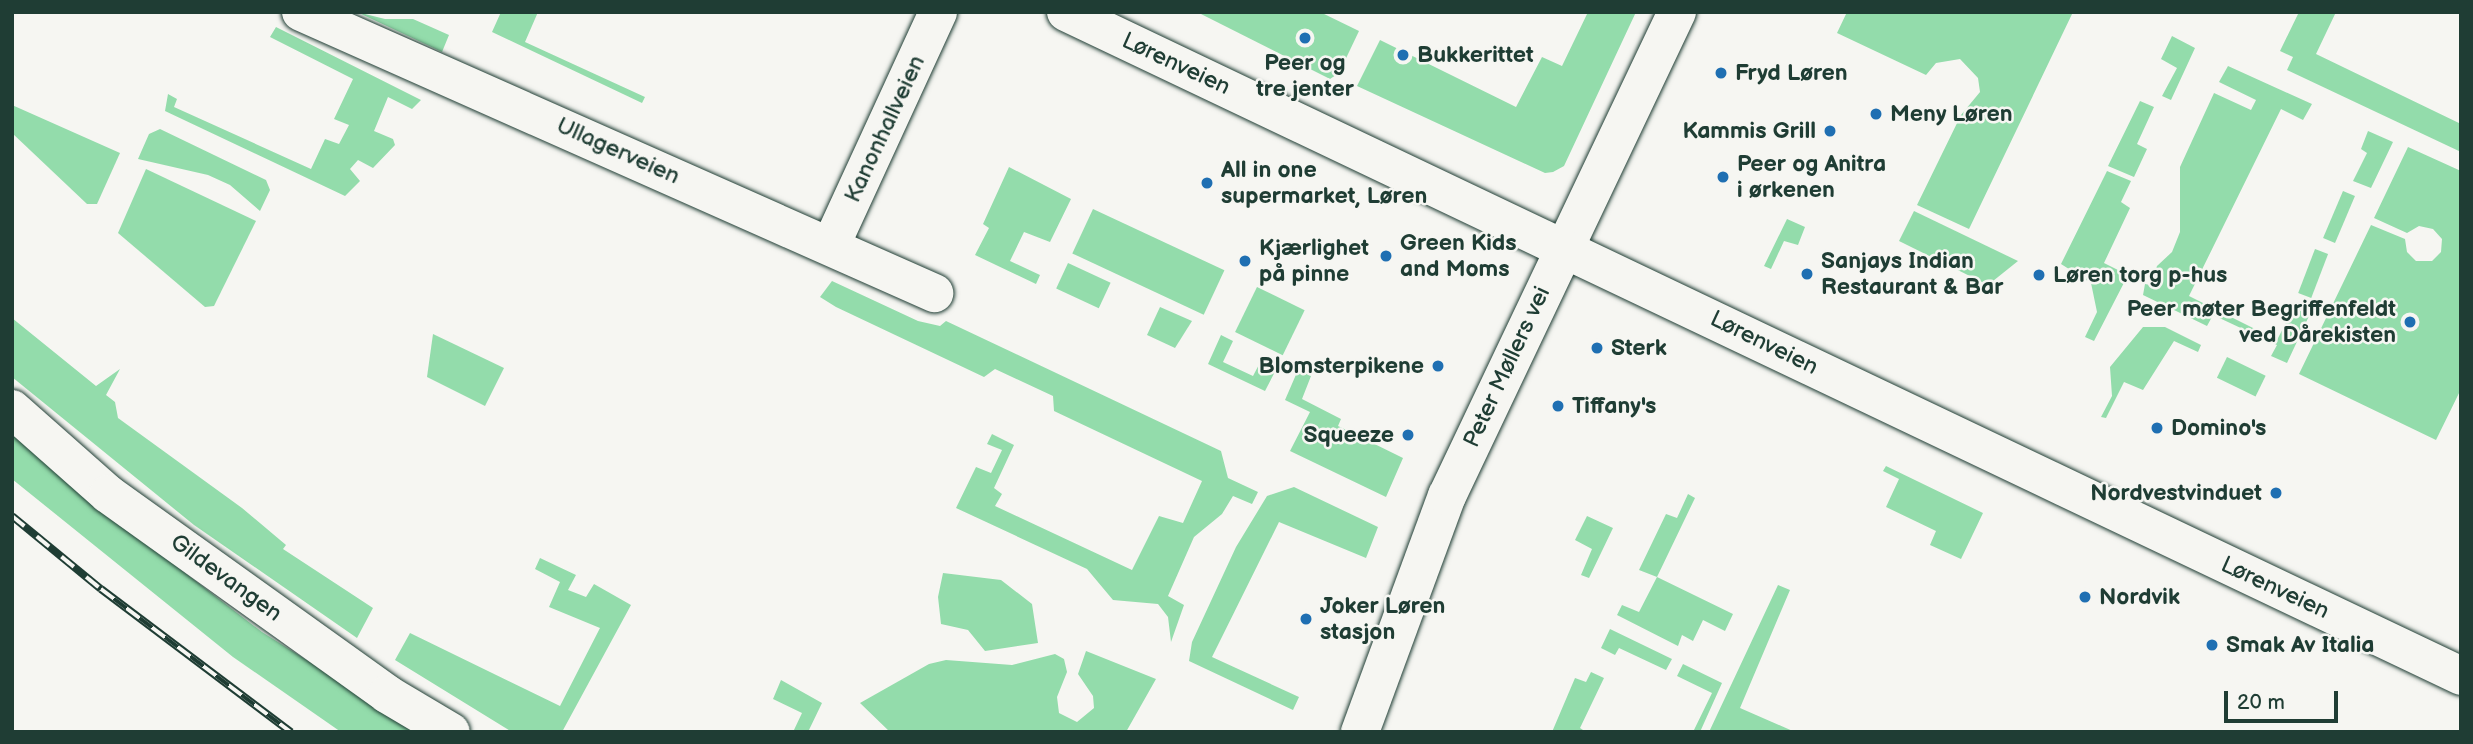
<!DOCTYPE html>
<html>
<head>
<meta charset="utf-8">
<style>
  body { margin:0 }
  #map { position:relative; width:2473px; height:744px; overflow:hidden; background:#f6f6f2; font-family:"Balsamiq Sans",sans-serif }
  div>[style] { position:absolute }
  .green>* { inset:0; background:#93dcab; transform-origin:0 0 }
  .roads { filter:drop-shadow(0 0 2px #1f3d34) drop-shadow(0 0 2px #1f3d34) }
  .minor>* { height:38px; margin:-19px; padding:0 19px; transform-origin:19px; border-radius:19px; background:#f6f6f2 }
  .tertiary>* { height:38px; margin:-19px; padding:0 19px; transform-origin:19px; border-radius:19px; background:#f6f6f2 }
  .rail>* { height:8px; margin-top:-4px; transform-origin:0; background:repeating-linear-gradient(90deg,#f6f6f2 0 16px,#1f3d34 0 32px); box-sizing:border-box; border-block:2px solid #1f3d34 }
  .dots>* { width:19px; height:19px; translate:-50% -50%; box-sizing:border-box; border:4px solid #f6f6f2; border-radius:50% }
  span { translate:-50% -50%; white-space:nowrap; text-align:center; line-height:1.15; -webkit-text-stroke:5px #f6f6f2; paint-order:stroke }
  .poi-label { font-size:23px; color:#1f3d34; font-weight:700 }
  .left { translate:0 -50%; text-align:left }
  .right { translate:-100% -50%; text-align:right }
  .street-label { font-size:23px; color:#1f3d34 }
  .frame { position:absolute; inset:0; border:14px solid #1f3d34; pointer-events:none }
  .scale { position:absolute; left:2224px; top:691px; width:114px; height:32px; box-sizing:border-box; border:4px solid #1f3d34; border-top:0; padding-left:9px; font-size:21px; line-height:24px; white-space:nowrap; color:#1f3d34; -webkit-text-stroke:5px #f6f6f2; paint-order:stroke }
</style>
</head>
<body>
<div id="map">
  <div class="green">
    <div style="clip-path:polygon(357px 12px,385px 19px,413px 19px,449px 35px,442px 52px)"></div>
    <div style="clip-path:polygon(501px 12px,538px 12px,525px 42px,645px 97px,642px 103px,492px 32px)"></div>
    <div style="clip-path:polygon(1197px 12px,1320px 12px,1359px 31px,1339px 73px,1330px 79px)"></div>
    <div style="clip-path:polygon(1588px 12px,1636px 12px,1564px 166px,1553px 172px,1545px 173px,1357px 86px,1380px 40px,1516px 107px,1542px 57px,1562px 66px)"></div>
    <div style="clip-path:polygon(1847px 12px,2073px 12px,1969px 229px,1917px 205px,1961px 115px,1980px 92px,1978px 78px,1960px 59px,1936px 63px,1926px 75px,1837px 33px)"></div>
    <div style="clip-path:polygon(2299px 12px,2336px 12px,2316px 54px,2461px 124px,2461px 152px,2287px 70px,2293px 57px,2280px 51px)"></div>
    <div style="clip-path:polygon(276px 27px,421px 100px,412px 109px,388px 97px,374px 131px,393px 139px,395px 145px,373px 168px,358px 160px,350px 169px,360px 181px,345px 196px,165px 111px,168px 94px,177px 99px,174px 107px,311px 169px,325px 139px,339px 144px,349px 125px,334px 119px,353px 79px,270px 37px)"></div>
    <div style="clip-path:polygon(2172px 36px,2195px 48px,2171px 100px,2162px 96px,2177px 68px,2161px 59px)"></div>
    <div style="clip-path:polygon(2228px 66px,2312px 104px,2303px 120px,2281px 109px,2189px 296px,2277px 340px,2294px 307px,2309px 316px,2287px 363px,2271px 356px,2277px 345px,2213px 315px,2207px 326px,2143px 295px,2145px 284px,2150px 285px,2157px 266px,2172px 252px,2180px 232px,2180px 167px,2214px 93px,2251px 110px,2256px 100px,2219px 82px)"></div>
    <div style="clip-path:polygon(2140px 101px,2154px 107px,2137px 144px,2147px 149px,2134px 177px,2108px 166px)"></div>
    <div style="clip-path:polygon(12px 105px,120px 153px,97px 204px,87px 204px,12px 133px)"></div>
    <div style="clip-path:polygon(160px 129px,266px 180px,270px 190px,260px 211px,230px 185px,208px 175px,138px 159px,149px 134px)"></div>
    <div style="clip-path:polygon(2368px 131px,2393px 142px,2371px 188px,2353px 181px,2367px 153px,2361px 149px)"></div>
    <div style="clip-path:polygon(2408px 147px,2461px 171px,2461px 389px,2436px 440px,2299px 374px,2371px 225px,2405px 239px,2407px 252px,2416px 261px,2432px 261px,2441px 252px,2442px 239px,2433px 229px,2419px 226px,2407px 233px,2374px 218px)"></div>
    <div style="clip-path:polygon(1009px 167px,1071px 199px,1050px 242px,1024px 232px,1010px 261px,1040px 275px,1036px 284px,975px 255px,989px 228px,983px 224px)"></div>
    <div style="clip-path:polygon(146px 169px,256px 221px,214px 306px,205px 307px,118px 233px)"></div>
    <div style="clip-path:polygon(2107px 171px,2131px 181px,2121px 202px,2130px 208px,2104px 263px,2128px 275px,2094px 341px,2085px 337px,2097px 312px,2091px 283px,2061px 264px)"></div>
    <div style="left:2343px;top:191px;width:13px;height:51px;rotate:23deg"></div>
    <div style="left:1093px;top:209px;width:145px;height:49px;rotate:25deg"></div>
    <div style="clip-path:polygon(1914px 211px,2018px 261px,1988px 285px,1899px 241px)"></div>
    <div style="clip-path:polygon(1787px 219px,1805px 227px,1798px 245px,1784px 241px,1771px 269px,1764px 266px)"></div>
    <div style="left:2315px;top:249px;width:14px;height:47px;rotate:21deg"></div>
    <div style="left:1068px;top:263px;width:47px;height:28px;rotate:25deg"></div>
    <div style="clip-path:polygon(832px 281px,918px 321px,940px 326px,946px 321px,1221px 451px,1228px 478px,1258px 492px,1252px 504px,1233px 496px,1222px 514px,1194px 537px,1168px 596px,1184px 605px,1171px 642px,1168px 617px,1158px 604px,1113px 600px,1087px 569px,956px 508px,976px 467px,991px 473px,1002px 450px,987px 444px,992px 434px,1014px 445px,994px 488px,1002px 494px,995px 506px,1132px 570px,1159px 516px,1183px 523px,1202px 481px,1054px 411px,1053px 396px,995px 369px,984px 377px,836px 307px,820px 297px)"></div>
    <div style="left:1257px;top:287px;width:53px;height:50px;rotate:26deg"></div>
    <div style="clip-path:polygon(1160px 307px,1192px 321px,1175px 348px,1147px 335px)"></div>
    <div style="clip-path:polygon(12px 318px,96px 386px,120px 369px,106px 395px,115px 402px,118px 418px,242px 508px,286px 545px,283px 549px,373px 608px,357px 638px,194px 525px,12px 377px)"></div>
    <div style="clip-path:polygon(2143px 327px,2165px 327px,2201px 345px,2198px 352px,2174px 341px,2143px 390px,2124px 382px,2106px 418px,2101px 417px,2112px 396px,2110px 367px)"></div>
    <div style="clip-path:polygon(433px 334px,504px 368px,485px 406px,427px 377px)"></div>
    <div style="clip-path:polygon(1221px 335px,1233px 341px,1223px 362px,1253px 376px,1264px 355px,1280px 362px,1265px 391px,1208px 364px)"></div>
    <div style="left:2227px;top:357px;width:43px;height:23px;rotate:26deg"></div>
    <div style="clip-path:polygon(1298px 370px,1311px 376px,1302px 399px,1341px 419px,1338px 426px,1403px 458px,1386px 497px,1290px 451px,1310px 412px,1285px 400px)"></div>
    <div style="clip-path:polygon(12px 432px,93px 502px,262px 632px,421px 732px,341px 732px,233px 657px,12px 479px)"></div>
    <div style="clip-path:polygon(1886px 466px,1983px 513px,1961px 559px,1930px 545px,1936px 531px,1886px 507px,1899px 479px,1883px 471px)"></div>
    <div style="clip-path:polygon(1294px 487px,1378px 527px,1366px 558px,1279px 522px,1212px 657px,1299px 697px,1293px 710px,1189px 661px,1192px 642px,1236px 547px,1267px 496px)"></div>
    <div style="clip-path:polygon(1688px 494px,1695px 498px,1657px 577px,1733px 614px,1725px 631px,1703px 620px,1693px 641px,1682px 635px,1678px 646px,1617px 615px,1622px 605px,1639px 612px,1657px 577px,1639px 570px,1666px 514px,1677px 518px)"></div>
    <div style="clip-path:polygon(1587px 516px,1613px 528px,1589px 578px,1581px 575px,1592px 549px,1575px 540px)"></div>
    <div style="clip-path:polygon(540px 558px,576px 575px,568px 590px,586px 597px,594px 584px,631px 605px,562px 732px,512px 732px,395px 660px,410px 633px,560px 706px,600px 628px,549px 607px,560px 582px,535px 569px)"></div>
    <div style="clip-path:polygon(943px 573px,1001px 580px,1032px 604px,1038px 643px,985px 651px,968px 630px,941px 624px,938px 597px)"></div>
    <div style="clip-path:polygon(1778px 585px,1790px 590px,1740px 708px,1795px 732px,1709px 732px)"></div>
    <div style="clip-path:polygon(1610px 629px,1672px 659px,1666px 670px,1619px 648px,1615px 655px,1601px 648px)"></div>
    <div style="clip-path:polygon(1086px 651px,1156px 679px,1126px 732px,890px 732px,860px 703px,929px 664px,946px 660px,1012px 665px,1055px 654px,1064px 659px,1067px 672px,1057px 697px,1059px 713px,1077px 722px,1094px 708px,1093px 696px,1078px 674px)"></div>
    <div style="clip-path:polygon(1683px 664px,1722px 683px,1700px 732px,1693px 732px,1712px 693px,1677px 676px)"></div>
    <div style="clip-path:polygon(1591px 672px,1604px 678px,1580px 728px,1586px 732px,1552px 732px,1575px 678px,1586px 682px)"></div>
    <div style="clip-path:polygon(781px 680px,822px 703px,808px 732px,793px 732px,802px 713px,773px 699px)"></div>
  </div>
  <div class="roads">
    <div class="minor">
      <div style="left:301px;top:12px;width:693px;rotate:23.94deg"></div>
      <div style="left:831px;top:245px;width:256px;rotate:-65.3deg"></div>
      <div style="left:12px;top:409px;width:128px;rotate:41.5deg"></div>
      <div style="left:108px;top:494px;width:343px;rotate:35.6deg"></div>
      <div style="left:387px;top:694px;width:74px;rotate:30.7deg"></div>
      <div style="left:1360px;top:732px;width:252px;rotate:-69.8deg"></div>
      <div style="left:1447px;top:496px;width:536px;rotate:-64.58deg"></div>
    </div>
    <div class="tertiary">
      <div style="left:1066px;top:12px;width:1545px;rotate:25.45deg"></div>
    </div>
  </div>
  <div class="rail">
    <div style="left:12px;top:516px;width:115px;rotate:39.4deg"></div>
    <div style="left:101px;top:589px;width:238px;rotate:37deg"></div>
  </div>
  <div class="dots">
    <div style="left:1305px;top:38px;background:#1f6fb2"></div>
    <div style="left:1403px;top:55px;background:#1f6fb2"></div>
    <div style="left:1721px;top:73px;background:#1f6fb2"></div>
    <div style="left:1876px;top:114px;background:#1f6fb2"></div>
    <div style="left:1830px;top:131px;background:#1f6fb2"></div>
    <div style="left:1723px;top:177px;background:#1f6fb2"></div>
    <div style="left:1207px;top:183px;background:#1f6fb2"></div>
    <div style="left:1386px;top:256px;background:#1f6fb2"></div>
    <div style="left:1245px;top:261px;background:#1f6fb2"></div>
    <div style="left:1807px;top:274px;background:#1f6fb2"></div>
    <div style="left:2039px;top:275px;background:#1f6fb2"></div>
    <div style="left:2410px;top:322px;background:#1f6fb2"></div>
    <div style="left:1597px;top:348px;background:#1f6fb2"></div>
    <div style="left:1438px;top:366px;background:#1f6fb2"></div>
    <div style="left:1558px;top:406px;background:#1f6fb2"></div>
    <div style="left:2157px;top:428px;background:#1f6fb2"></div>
    <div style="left:1408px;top:435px;background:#1f6fb2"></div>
    <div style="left:2276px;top:493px;background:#1f6fb2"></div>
    <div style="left:2085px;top:597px;background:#1f6fb2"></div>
    <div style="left:1306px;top:619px;background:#1f6fb2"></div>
    <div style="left:2212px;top:645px;background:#1f6fb2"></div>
  </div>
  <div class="poi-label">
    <span class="left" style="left:1417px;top:55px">Bukkerittet</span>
    <span style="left:1305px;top:76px">Peer og<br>tre jenter</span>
    <span class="left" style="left:1735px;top:73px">Fryd Løren</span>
    <span class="left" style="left:1890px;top:114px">Meny Løren</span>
    <span class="right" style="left:1816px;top:131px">Kammis Grill</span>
    <span class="left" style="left:1737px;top:177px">Peer og Anitra<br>i ørkenen</span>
    <span class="left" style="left:1221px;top:183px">All in one<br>supermarket, Løren</span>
    <span class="left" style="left:1400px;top:256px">Green Kids<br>and Moms</span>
    <span class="left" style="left:1259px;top:261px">Kjærlighet<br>på pinne</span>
    <span class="left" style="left:1821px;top:274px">Sanjays Indian<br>Restaurant &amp; Bar</span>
    <span class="left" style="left:2053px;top:275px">Løren torg p-hus</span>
    <span class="right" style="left:2396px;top:322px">Peer møter Begriffenfeldt<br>ved Dårekisten</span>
    <span class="left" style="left:1611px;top:348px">Sterk</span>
    <span class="right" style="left:1424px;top:366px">Blomsterpikene</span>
    <span class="left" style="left:1572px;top:406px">Tiffany's</span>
    <span class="left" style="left:2171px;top:428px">Domino's</span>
    <span class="right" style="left:1394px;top:435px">Squeeze</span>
    <span class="right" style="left:2262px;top:493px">Nordvestvinduet</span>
    <span class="left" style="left:2099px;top:597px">Nordvik</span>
    <span class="left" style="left:1320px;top:619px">Joker Løren<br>stasjon</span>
    <span class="left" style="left:2226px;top:645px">Smak Av Italia</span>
  </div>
  <div class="street-label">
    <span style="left:1176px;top:64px;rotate:25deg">Lørenveien</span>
    <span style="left:885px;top:129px;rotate:-65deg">Kanonhallveien</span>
    <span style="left:618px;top:151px;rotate:24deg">Ullagerveien</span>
    <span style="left:1764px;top:343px;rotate:26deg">Lørenveien</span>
    <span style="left:1507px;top:367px;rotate:-65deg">Peter Møllers vei</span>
    <span style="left:226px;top:578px;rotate:36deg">Gildevangen</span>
    <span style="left:2275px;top:588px;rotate:25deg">Lørenveien</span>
  </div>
  <div class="frame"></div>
  <div class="scale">20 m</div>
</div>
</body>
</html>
